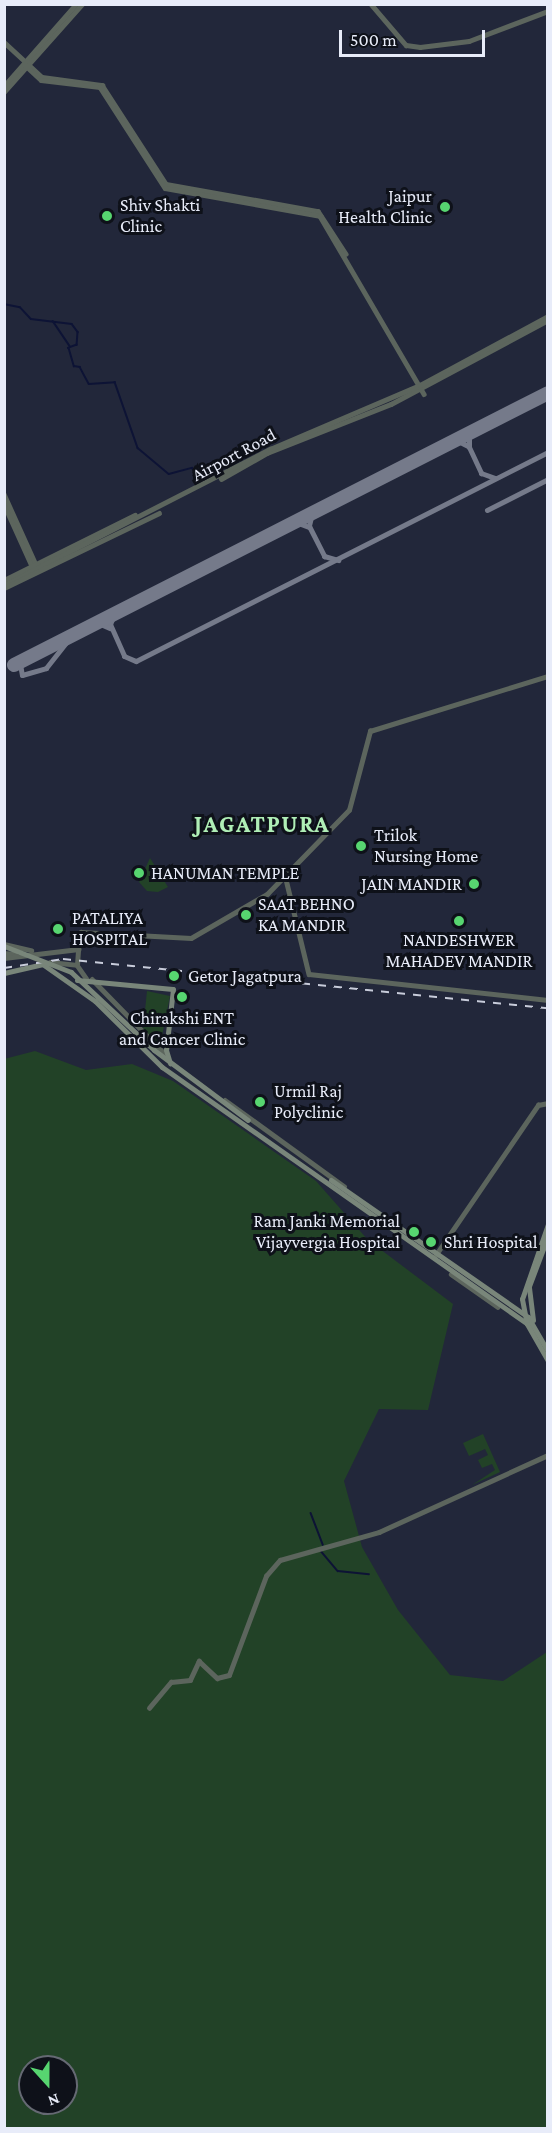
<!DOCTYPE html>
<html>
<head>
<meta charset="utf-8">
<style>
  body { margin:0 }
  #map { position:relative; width:552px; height:2133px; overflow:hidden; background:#22273a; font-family:"Crimson Pro",serif }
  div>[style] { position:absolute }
  .green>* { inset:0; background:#224227 }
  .stream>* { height:1.5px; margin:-0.75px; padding:0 0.75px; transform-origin:0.75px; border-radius:0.75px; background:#0d1335 }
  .taxiway>* { height:5px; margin:-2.5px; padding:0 2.5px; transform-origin:2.5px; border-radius:2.5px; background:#757a8a }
  .runway>* { height:14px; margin:-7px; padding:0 7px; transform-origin:7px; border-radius:7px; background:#757a8a }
  .tertiary>* { height:4.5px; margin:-2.25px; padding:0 2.25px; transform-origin:2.25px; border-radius:2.25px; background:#5c655d }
  .secondary>* { height:5px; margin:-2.5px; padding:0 2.5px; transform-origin:2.5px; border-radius:2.5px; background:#79867a }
  .rail>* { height:1.5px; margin-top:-0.75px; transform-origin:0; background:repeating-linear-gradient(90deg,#c8ccda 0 8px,transparent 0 16px) }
  .secondary-bridge>* { height:5px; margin:-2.5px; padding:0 2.5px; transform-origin:2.5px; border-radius:2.5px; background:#79867a }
  .dots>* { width:16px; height:16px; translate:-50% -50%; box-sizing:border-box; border:3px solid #0e1119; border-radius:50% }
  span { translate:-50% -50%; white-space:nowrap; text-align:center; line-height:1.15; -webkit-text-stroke:6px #0e1119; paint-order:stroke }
  .poi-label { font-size:18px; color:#e8ecf9 }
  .right { translate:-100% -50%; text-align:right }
  .left { translate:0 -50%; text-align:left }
  .street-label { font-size:18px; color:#e8ecf9 }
  .district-label { font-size:24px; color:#afeeb6; font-weight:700; letter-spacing:1.5px }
  .frame { position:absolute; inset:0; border:6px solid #e8ecf9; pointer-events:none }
  .north { position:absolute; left:18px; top:2055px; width:60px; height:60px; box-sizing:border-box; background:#0e1119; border:2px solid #656973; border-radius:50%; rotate:159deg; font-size:16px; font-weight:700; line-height:24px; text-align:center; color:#e8ecf9 }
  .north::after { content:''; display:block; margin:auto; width:21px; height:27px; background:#57d570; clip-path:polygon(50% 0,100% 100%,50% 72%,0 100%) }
  .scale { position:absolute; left:339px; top:30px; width:146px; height:27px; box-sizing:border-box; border:3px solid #e8ecf9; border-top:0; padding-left:8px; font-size:18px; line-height:21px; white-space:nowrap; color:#e8ecf9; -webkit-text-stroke:4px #0e1119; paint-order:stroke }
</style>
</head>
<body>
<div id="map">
  <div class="green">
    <div style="clip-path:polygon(150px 858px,168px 887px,158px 892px,147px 891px,139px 882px)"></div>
    <div style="clip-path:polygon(147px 991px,170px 996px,160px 1046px,143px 1030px)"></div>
    <div style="clip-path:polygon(evenodd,35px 1051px,86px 1070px,132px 1064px,173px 1081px,316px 1181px,368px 1240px,453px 1304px,428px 1410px,379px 1409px,344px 1481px,362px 1547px,398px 1610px,450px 1675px,503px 1681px,547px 1652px,548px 2128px,5px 2128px,4px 1059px,35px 1051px,30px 2067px,66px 2067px,66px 2103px,30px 2103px,30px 2067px)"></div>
    <div style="clip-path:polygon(483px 1434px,500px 1472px,472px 1485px,495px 1470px,492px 1464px,482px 1468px,478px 1460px,488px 1455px,485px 1449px,469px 1456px,463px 1443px)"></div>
  </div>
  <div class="stream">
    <div style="left:4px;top:304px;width:16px;rotate:11deg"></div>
    <div style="left:20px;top:307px;width:16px;rotate:47deg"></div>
    <div style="left:31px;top:319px;width:41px;rotate:7deg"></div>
    <div style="left:72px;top:324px;width:10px;rotate:53deg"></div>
    <div style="left:78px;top:332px;width:13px;rotate:94deg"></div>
    <div style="left:77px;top:345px;width:9px;rotate:159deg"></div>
    <div style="left:69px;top:348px;width:19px;rotate:74deg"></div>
    <div style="left:74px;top:366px;width:6px;rotate:9deg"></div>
    <div style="left:80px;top:367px;width:19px;rotate:62deg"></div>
    <div style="left:89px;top:384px;width:26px;rotate:-4deg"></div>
    <div style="left:115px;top:382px;width:70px;rotate:70.8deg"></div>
    <div style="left:138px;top:448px;width:40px;rotate:40deg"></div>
    <div style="left:169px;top:474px;width:24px;rotate:-15deg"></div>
    <div style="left:192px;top:468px;width:15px;rotate:48deg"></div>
    <div style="left:53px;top:321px;width:30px;rotate:56deg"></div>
    <div style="left:311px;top:1513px;width:34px;rotate:69deg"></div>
    <div style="left:321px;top:1551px;width:26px;rotate:50deg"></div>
    <div style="left:338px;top:1571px;width:31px;rotate:6deg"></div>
  </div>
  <div class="taxiway">
    <div style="left:478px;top:428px;width:13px;rotate:135deg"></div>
    <div style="left:469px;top:437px;width:10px;rotate:90deg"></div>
    <div style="left:469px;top:447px;width:29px;rotate:65deg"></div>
    <div style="left:481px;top:473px;width:15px;rotate:20deg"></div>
    <div style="left:444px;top:446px;width:15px;rotate:-20deg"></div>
    <div style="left:458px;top:441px;width:11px;rotate:27deg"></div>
    <div style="left:329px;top:504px;width:22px;rotate:144deg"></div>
    <div style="left:311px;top:517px;width:9px;rotate:103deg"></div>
    <div style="left:309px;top:526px;width:34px;rotate:63deg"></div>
    <div style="left:324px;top:556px;width:15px;rotate:16deg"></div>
    <div style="left:487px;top:510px;width:68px;rotate:-26.9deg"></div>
    <div style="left:277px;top:530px;width:22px;rotate:-18deg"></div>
    <div style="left:298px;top:523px;width:12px;rotate:20deg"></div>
    <div style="left:132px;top:605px;width:21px;rotate:151deg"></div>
    <div style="left:114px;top:615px;width:10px;rotate:114deg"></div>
    <div style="left:110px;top:624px;width:35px;rotate:66deg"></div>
    <div style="left:124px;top:656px;width:13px;rotate:23deg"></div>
    <div style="left:136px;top:661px;width:462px;rotate:-26.9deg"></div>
    <div style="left:84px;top:629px;width:15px;rotate:-23deg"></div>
    <div style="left:98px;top:623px;width:13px;rotate:23deg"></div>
    <div style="left:39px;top:651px;width:23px;rotate:146deg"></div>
    <div style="left:20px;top:664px;width:11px;rotate:80deg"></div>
    <div style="left:22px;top:675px;width:25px;rotate:-16deg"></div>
    <div style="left:46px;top:668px;width:42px;rotate:-51.8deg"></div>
  </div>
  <div class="runway">
    <div style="left:14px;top:665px;width:599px;rotate:-26.99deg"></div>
  </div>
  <div class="tertiary">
    <div style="left:371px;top:4px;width:54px;rotate:49.5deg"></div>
    <div style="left:406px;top:45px;width:14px;rotate:8deg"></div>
    <div style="left:420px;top:47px;width:49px;rotate:-7deg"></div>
    <div style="left:469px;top:41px;width:85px;rotate:-20.8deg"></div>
    <div style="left:4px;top:42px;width:52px;rotate:42.6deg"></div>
    <div style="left:42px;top:77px;width:61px;rotate:7.6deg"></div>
    <div style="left:102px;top:85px;width:118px;rotate:57.1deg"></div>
    <div style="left:166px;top:184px;width:154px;rotate:10.1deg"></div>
    <div style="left:318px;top:211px;width:51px;rotate:56.9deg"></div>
    <div style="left:24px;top:64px;width:23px;rotate:43deg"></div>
    <div style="left:41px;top:80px;width:59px;rotate:6.8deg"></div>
    <div style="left:100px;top:87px;width:120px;rotate:57.2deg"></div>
    <div style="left:165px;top:188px;width:158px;rotate:10.2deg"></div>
    <div style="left:320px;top:216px;width:206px;rotate:59.7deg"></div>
    <div style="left:4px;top:86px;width:109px;rotate:-48.7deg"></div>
    <div style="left:4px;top:92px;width:118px;rotate:-48.4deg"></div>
    <div style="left:221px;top:479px;width:53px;rotate:-29.5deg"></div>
    <div style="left:267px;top:453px;width:133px;rotate:-21.6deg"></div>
    <div style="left:391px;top:404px;width:178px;rotate:-28.1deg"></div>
    <div style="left:4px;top:494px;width:78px;rotate:65.7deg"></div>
    <div style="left:4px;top:504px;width:68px;rotate:65.7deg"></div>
    <div style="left:4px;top:580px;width:146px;rotate:-26.4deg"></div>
    <div style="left:4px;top:585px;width:299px;rotate:-27.1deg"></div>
    <div style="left:270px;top:449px;width:163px;rotate:-23.1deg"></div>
    <div style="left:420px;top:385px;width:145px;rotate:-28.3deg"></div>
    <div style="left:4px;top:588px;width:172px;rotate:-25.8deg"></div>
    <div style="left:285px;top:875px;width:102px;rotate:76.4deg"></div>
    <div style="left:309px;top:974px;width:240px;rotate:6.2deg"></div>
    <div style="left:4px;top:944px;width:28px;rotate:13deg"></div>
    <div style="left:4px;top:953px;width:11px;rotate:5deg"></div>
    <div style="left:4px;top:958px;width:75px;rotate:-6.9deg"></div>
    <div style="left:78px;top:949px;width:17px;rotate:-80deg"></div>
    <div style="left:81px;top:932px;width:110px;rotate:3.1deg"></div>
    <div style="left:191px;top:938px;width:88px;rotate:-30.1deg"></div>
    <div style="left:267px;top:894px;width:117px;rotate:-45.7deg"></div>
    <div style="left:349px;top:810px;width:82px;rotate:-75.1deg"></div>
    <div style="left:370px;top:731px;width:186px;rotate:-17.2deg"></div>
    <div style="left:50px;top:962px;width:27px;rotate:6deg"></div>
    <div style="left:77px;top:965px;width:19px;rotate:55deg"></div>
    <div style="left:77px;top:965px;width:16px;rotate:-86deg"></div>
    <div style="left:92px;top:979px;width:106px;rotate:45.8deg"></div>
    <div style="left:225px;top:1100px;width:147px;rotate:35.9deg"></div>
    <div style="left:435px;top:1256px;width:183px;rotate:-55.7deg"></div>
    <div style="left:538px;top:1105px;width:10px;rotate:-11deg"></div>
    <div style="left:451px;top:1274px;width:57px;rotate:35.1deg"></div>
    <div style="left:149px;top:1708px;width:34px;rotate:-50deg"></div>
    <div style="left:171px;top:1682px;width:19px;rotate:-6deg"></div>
    <div style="left:190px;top:1680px;width:21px;rotate:-65deg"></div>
    <div style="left:199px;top:1661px;width:25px;rotate:43deg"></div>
    <div style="left:217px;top:1678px;width:12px;rotate:-14deg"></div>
    <div style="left:229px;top:1675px;width:106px;rotate:-69.5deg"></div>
    <div style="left:266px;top:1576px;width:21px;rotate:-49deg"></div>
    <div style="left:280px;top:1560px;width:103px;rotate:-15.8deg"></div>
    <div style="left:379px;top:1532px;width:186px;rotate:-24.5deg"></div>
  </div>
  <div class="secondary">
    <div style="left:41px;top:963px;width:66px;rotate:35.1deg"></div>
    <div style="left:95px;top:1001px;width:94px;rotate:44.6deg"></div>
    <div style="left:162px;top:1067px;width:446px;rotate:35.1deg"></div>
    <div style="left:4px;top:973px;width:40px;rotate:-13deg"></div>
    <div style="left:77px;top:980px;width:96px;rotate:5.4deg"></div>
    <div style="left:173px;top:989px;width:61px;rotate:96.5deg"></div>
    <div style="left:166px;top:1050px;width:14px;rotate:73deg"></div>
    <div style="left:154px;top:1050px;width:117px;rotate:36.7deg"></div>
    <div style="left:331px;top:1180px;width:240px;rotate:34.8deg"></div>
    <div style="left:528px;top:1317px;width:39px;rotate:60deg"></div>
    <div style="left:548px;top:1224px;width:79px;rotate:109.1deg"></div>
    <div style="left:522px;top:1299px;width:25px;rotate:79deg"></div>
    <div style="left:527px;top:1324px;width:43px;rotate:60.4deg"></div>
    <div style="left:533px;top:1320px;width:34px;rotate:-97deg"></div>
    <div style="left:529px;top:1286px;width:53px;rotate:-69.2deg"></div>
  </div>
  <div class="rail">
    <div style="left:4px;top:968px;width:60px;rotate:-8.7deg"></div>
    <div style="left:63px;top:959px;width:487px;rotate:5.8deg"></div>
  </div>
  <div class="secondary-bridge">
    <div style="left:4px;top:946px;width:72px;rotate:21.2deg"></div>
    <div style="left:71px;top:972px;width:114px;rotate:43.2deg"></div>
  </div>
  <div class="dots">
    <div style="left:445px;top:207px;background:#57d570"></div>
    <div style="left:107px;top:216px;background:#57d570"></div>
    <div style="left:361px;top:846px;background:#57d570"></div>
    <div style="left:139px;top:873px;background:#57d570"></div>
    <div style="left:474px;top:884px;background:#57d570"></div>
    <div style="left:246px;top:915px;background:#57d570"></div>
    <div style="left:459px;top:921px;background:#57d570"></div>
    <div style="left:58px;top:929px;background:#57d570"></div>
    <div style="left:174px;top:976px;background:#57d570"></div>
    <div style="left:182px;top:997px;background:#57d570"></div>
    <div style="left:260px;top:1102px;background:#57d570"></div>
    <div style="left:414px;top:1232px;background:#57d570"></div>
    <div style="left:431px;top:1242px;background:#57d570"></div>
  </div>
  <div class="poi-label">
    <span class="right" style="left:432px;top:207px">Jaipur<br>Health Clinic</span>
    <span class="left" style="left:120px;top:216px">Shiv Shakti<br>Clinic</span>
    <span class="left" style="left:374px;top:846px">Trilok<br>Nursing Home</span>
    <span class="left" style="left:151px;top:873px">HANUMAN TEMPLE</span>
    <span class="right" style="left:462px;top:884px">JAIN MANDIR</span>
    <span class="left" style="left:258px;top:915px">SAAT BEHNO<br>KA MANDIR</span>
    <span class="left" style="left:72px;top:929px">PATALIYA<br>HOSPITAL</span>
    <span style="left:459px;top:951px">NANDESHWER<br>MAHADEV MANDIR</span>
    <span class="left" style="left:188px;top:976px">Getor Jagatpura</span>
    <span style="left:182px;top:1029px">Chirakshi ENT<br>and Cancer Clinic</span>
    <span class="left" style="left:274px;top:1102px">Urmil Raj<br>Polyclinic</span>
    <span class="right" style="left:400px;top:1232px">Ram Janki Memorial<br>Vijayvergia Hospital</span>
    <span class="left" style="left:444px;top:1242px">Shri Hospital</span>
  </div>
  <div class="street-label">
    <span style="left:234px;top:455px;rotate:-28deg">Airport Road</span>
  </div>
  <div class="district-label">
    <span style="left:262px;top:824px">JAGATPURA</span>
  </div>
  <div class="frame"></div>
  <div class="north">N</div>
  <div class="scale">500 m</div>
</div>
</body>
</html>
